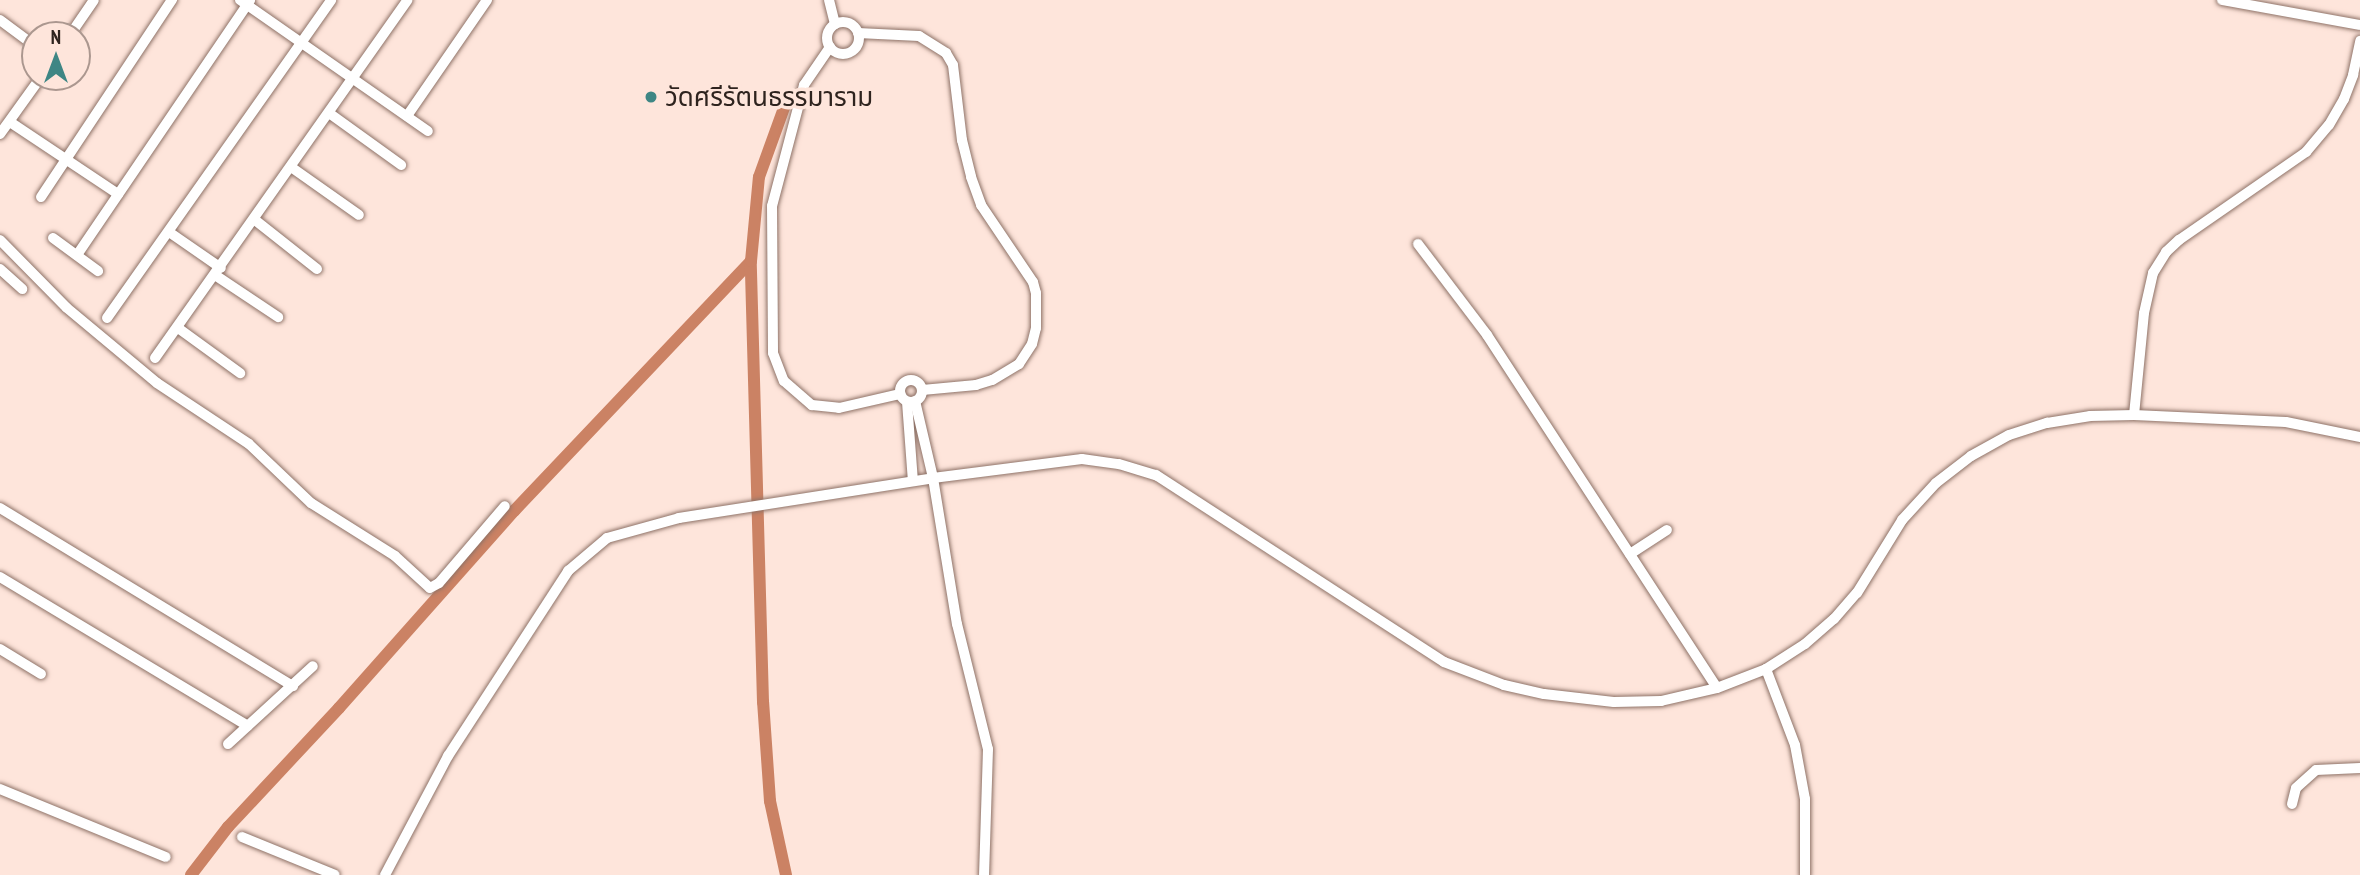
<!DOCTYPE html>
<html>
<head>
<meta charset="utf-8">
<style>
  body { margin:0 }
  #map { position:relative; width:2360px; height:875px; overflow:hidden; background:#fee5db; font-family:"PT Sans Narrow","Noto Sans Thai",sans-serif }
  div>[style] { position:absolute }
  .canal>* { height:12px; margin:-6px; padding:0 6px; transform-origin:6px; border-radius:6px; background:#cb8264 }
  .roads { filter:drop-shadow(0 0 2px #8e7267) drop-shadow(0 0 2px #8e7267) }
  .minor>* { height:10px; margin:-5px; padding:0 5px; transform-origin:5px; border-radius:5px; background:#fff }
  .minor>.ring { margin:-5px; padding:0; box-sizing:content-box; background:none; border:10px solid #fff; border-radius:50% }
  .dots>* { width:19px; height:19px; translate:-50% -50%; box-sizing:border-box; border:4px solid #fee5db; border-radius:50% }
  span { translate:-50% -50%; white-space:nowrap; text-align:center; line-height:1.15; -webkit-text-stroke:7px #fee5db; paint-order:stroke }
  .poi-label { font-size:26px; color:#2e231e }
  .left { translate:0 -50%; text-align:left }
  .north { position:absolute; left:21px; top:21px; width:70px; height:70px; box-sizing:border-box; background:#fee5db; border:2px solid #ab978f; border-radius:50%; rotate:0deg; font-size:19px; font-weight:700; line-height:28px; text-align:center; color:#2e231e }
  .north::after { content:''; display:block; margin:auto; width:24px; height:32px; background:#3e8684; clip-path:polygon(50% 0,100% 100%,50% 72%,0 100%) }
</style>
</head>
<body>
<div id="map">
  <div class="canal">
    <div style="left:191px;top:875px;width:61px;rotate:-52.4deg"></div>
    <div style="left:228px;top:827px;width:163px;rotate:-47deg"></div>
    <div style="left:339px;top:708px;width:264px;rotate:-48.4deg"></div>
    <div style="left:514px;top:511px;width:344px;rotate:-46.5deg"></div>
    <div style="left:786px;top:875px;width:76px;rotate:-102.2deg"></div>
    <div style="left:770px;top:801px;width:99px;rotate:-94deg"></div>
    <div style="left:763px;top:702px;width:441px;rotate:-91.6deg"></div>
    <div style="left:751px;top:261px;width:84px;rotate:-84.6deg"></div>
    <div style="left:759px;top:177px;width:88px;rotate:-70.1deg"></div>
  </div>
  <div class="roads">
    <div class="minor">
      <div style="left:240px;top:0;width:229px;rotate:34.9deg"></div>
      <div style="left:829px;top:0;width:25px;rotate:76deg"></div>
      <div style="left:2222px;top:0;width:140px;rotate:10.3deg"></div>
      <div style="left:0;top:20px;width:44px;rotate:36.6deg"></div>
      <div class="ring" style="left:827px;top:22px;width:22px;height:22px"></div>
      <div style="left:858px;top:33px;width:61px;rotate:2.8deg"></div>
      <div style="left:919px;top:36px;width:32px;rotate:32deg"></div>
      <div style="left:946px;top:53px;width:14px;rotate:60deg"></div>
      <div style="left:953px;top:65px;width:76px;rotate:83.2deg"></div>
      <div style="left:962px;top:140px;width:38px;rotate:76deg"></div>
      <div style="left:971px;top:177px;width:30px;rotate:70deg"></div>
      <div style="left:981px;top:205px;width:93px;rotate:56deg"></div>
      <div style="left:1033px;top:282px;width:11px;rotate:75deg"></div>
      <div style="left:1036px;top:293px;width:35px;rotate:90deg"></div>
      <div style="left:1036px;top:328px;width:16px;rotate:104deg"></div>
      <div style="left:1032px;top:344px;width:24px;rotate:123deg"></div>
      <div style="left:1019px;top:364px;width:31px;rotate:149deg"></div>
      <div style="left:992px;top:380px;width:17px;rotate:163deg"></div>
      <div style="left:976px;top:385px;width:54px;rotate:174.7deg"></div>
      <div style="left:70px;top:35px;width:42px;rotate:-55.6deg"></div>
      <div style="left:830px;top:47px;width:46px;rotate:124.4deg"></div>
      <div style="left:804px;top:85px;width:125px;rotate:104.8deg"></div>
      <div style="left:772px;top:206px;width:147px;rotate:89.6deg"></div>
      <div style="left:773px;top:353px;width:30px;rotate:69deg"></div>
      <div style="left:784px;top:381px;width:37px;rotate:41deg"></div>
      <div style="left:812px;top:405px;width:27px;rotate:6deg"></div>
      <div style="left:839px;top:408px;width:63px;rotate:-12.9deg"></div>
      <div style="left:329px;top:113px;width:89px;rotate:35.8deg"></div>
      <div style="left:407px;top:116px;width:141px;rotate:-55.4deg"></div>
      <div style="left:10px;top:122px;width:130px;rotate:33.7deg"></div>
      <div style="left:0;top:134px;width:70px;rotate:-54.3deg"></div>
      <div style="left:291px;top:167px;width:83px;rotate:35.2deg"></div>
      <div style="left:41px;top:197px;width:237px;rotate:-56.4deg"></div>
      <div style="left:255px;top:220px;width:79px;rotate:38.3deg"></div>
      <div style="left:169px;top:232px;width:63px;rotate:34.7deg"></div>
      <div style="left:53px;top:238px;width:56px;rotate:36.3deg"></div>
      <div style="left:0;top:240px;width:95px;rotate:45.4deg"></div>
      <div style="left:67px;top:308px;width:117px;rotate:39.8deg"></div>
      <div style="left:157px;top:383px;width:110px;rotate:33.5deg"></div>
      <div style="left:249px;top:444px;width:86px;rotate:43.6deg"></div>
      <div style="left:311px;top:503px;width:99px;rotate:32.2deg"></div>
      <div style="left:395px;top:556px;width:47px;rotate:42.4deg"></div>
      <div style="left:430px;top:588px;width:10px;rotate:-29deg"></div>
      <div style="left:439px;top:583px;width:101px;rotate:-49.4deg"></div>
      <div style="left:1418px;top:244px;width:114px;rotate:52.8deg"></div>
      <div style="left:1487px;top:335px;width:421px;rotate:56.9deg"></div>
      <div style="left:77px;top:255px;width:308px;rotate:-55.8deg"></div>
      <div style="left:0;top:269px;width:30px;rotate:42deg"></div>
      <div style="left:215px;top:275px;width:76px;rotate:33.7deg"></div>
      <div style="left:107px;top:318px;width:389px;rotate:-54.8deg"></div>
      <div style="left:178px;top:328px;width:77px;rotate:36deg"></div>
      <div style="left:155px;top:358px;width:438px;rotate:-54.8deg"></div>
      <div class="ring" style="left:900px;top:380px;width:12px;height:12px"></div>
      <div style="left:915px;top:401px;width:79px;rotate:76.8deg"></div>
      <div style="left:933px;top:478px;width:148px;rotate:80.7deg"></div>
      <div style="left:957px;top:624px;width:129px;rotate:76.1deg"></div>
      <div style="left:988px;top:749px;width:126px;rotate:91.8deg"></div>
      <div style="left:907px;top:402px;width:79px;rotate:85.7deg"></div>
      <div style="left:2134px;top:415px;width:102px;rotate:-84.4deg"></div>
      <div style="left:2144px;top:313px;width:41px;rotate:-77.3deg"></div>
      <div style="left:2153px;top:273px;width:25px;rotate:-58deg"></div>
      <div style="left:2166px;top:252px;width:18px;rotate:-43deg"></div>
      <div style="left:2179px;top:240px;width:155px;rotate:-34.7deg"></div>
      <div style="left:2306px;top:152px;width:35px;rotate:-50deg"></div>
      <div style="left:2329px;top:125px;width:30px;rotate:-60deg"></div>
      <div style="left:2344px;top:99px;width:26px;rotate:-69deg"></div>
      <div style="left:2353px;top:75px;width:35px;rotate:-78deg"></div>
      <div style="left:0;top:508px;width:343px;rotate:31.3deg"></div>
      <div style="left:1630px;top:554px;width:44px;rotate:-33deg"></div>
      <div style="left:0;top:577px;width:289px;rotate:31deg"></div>
      <div style="left:0;top:649px;width:48px;rotate:31.4deg"></div>
      <div style="left:1766px;top:669px;width:81px;rotate:69.1deg"></div>
      <div style="left:1795px;top:745px;width:55px;rotate:79.5deg"></div>
      <div style="left:1805px;top:799px;width:76px;rotate:90deg"></div>
      <div style="left:228px;top:744px;width:115px;rotate:-42.5deg"></div>
      <div style="left:0;top:789px;width:179px;rotate:22.3deg"></div>
      <div style="left:2292px;top:804px;width:16px;rotate:-76deg"></div>
      <div style="left:2296px;top:788px;width:27px;rotate:-42deg"></div>
      <div style="left:2316px;top:770px;width:44px;rotate:-2.6deg"></div>
      <div style="left:242px;top:837px;width:100px;rotate:22.2deg"></div>
      <div style="left:385px;top:875px;width:135px;rotate:-62.1deg"></div>
      <div style="left:448px;top:756px;width:221px;rotate:-57deg"></div>
      <div style="left:568px;top:571px;width:51px;rotate:-40.2deg"></div>
      <div style="left:607px;top:538px;width:75px;rotate:-15.5deg"></div>
      <div style="left:679px;top:518px;width:257px;rotate:-8.9deg"></div>
      <div style="left:933px;top:478px;width:150px;rotate:-7.3deg"></div>
      <div style="left:1082px;top:459px;width:37px;rotate:8deg"></div>
      <div style="left:1119px;top:464px;width:39px;rotate:17deg"></div>
      <div style="left:1156px;top:475px;width:343px;rotate:33deg"></div>
      <div style="left:1444px;top:662px;width:64px;rotate:21deg"></div>
      <div style="left:1504px;top:685px;width:41px;rotate:12.7deg"></div>
      <div style="left:1544px;top:694px;width:70px;rotate:6.5deg"></div>
      <div style="left:1614px;top:702px;width:47px;rotate:-1.2deg"></div>
      <div style="left:1661px;top:701px;width:57px;rotate:-13.1deg"></div>
      <div style="left:1717px;top:688px;width:53px;rotate:-21.2deg"></div>
      <div style="left:1766px;top:669px;width:46px;rotate:-32.7deg"></div>
      <div style="left:1805px;top:644px;width:38px;rotate:-41deg"></div>
      <div style="left:1834px;top:619px;width:35px;rotate:-49deg"></div>
      <div style="left:1857px;top:593px;width:86px;rotate:-58.3deg"></div>
      <div style="left:1902px;top:520px;width:50px;rotate:-47.4deg"></div>
      <div style="left:1936px;top:483px;width:44px;rotate:-37.6deg"></div>
      <div style="left:1971px;top:456px;width:43px;rotate:-28.9deg"></div>
      <div style="left:2009px;top:435px;width:40px;rotate:-18deg"></div>
      <div style="left:2047px;top:423px;width:44px;rotate:-9.2deg"></div>
      <div style="left:2090px;top:416px;width:44px;rotate:-1.3deg"></div>
      <div style="left:2134px;top:415px;width:152px;rotate:2.6deg"></div>
      <div style="left:2286px;top:422px;width:76px;rotate:11.5deg"></div>
    </div>
  </div>
  <div class="dots">
    <div style="left:651px;top:97px;background:#3e8684"></div>
  </div>
  <div class="poi-label">
    <span class="left" style="left:665px;top:97px">วัดศรีรัตนธรรมาราม</span>
  </div>
  <div class="north">N</div>
</div>
</body>
</html>
